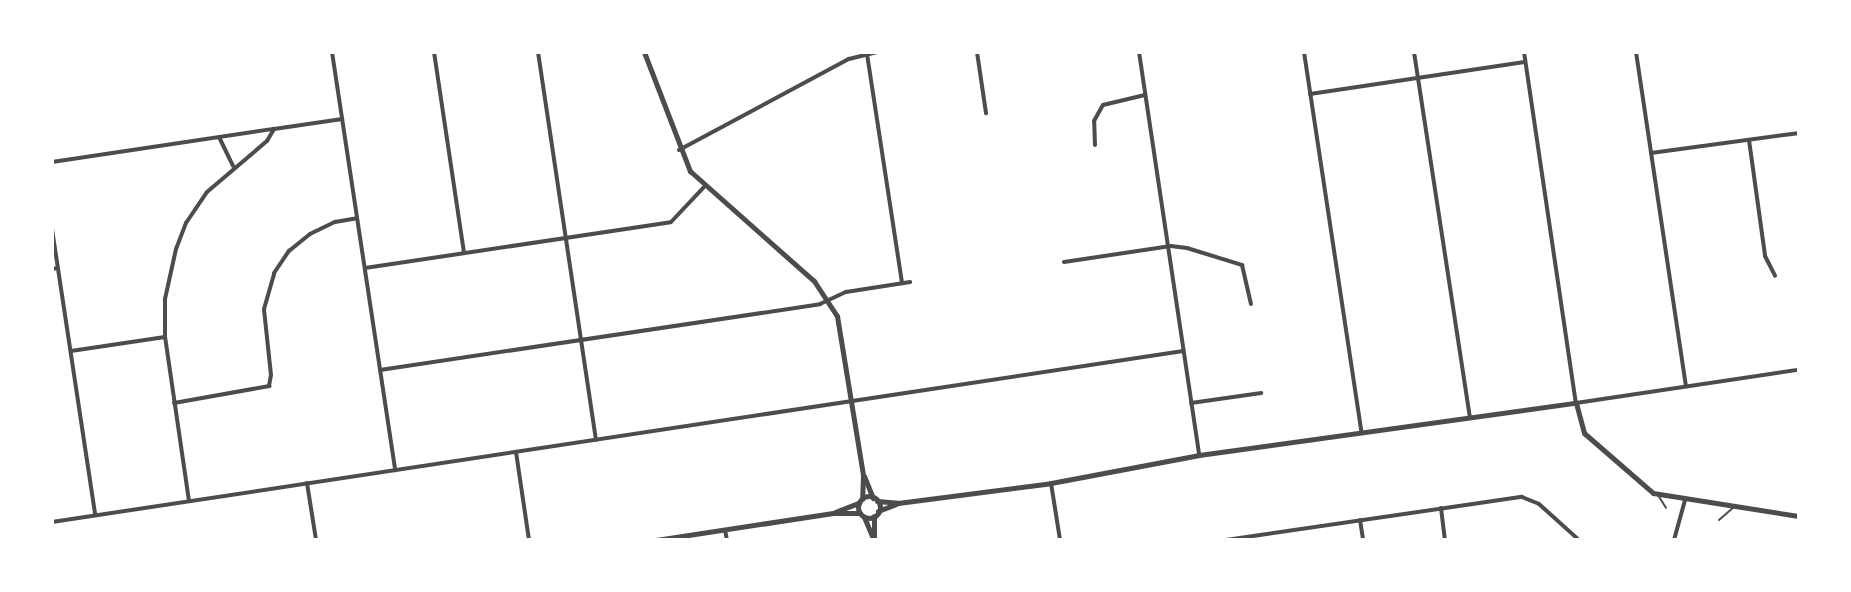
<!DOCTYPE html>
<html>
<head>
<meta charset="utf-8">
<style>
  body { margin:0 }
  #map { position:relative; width:1851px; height:592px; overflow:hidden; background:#fff; font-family:"Archivo Narrow",sans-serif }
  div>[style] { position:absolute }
  .service>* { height:2px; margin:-1px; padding:0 1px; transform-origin:1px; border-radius:1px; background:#4c4c4c }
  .minor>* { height:4px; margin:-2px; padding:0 2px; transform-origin:2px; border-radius:2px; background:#4c4c4c }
  .tertiary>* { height:5px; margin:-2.5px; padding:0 2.5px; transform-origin:2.5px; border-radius:2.5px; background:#4c4c4c }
  .tertiary>.ring { margin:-2.5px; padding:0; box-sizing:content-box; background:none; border:5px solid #4c4c4c; border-radius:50% }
  span { translate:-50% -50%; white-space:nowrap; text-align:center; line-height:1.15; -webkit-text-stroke:4.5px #fff; paint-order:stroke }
  .frame { position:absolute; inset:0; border:54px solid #fff; pointer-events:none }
</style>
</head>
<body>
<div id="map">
  <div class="service">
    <div style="left:1658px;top:495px;width:15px;rotate:58deg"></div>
    <div style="left:1719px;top:520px;width:20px;rotate:-41deg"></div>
  </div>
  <div class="minor">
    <div style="left:332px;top:52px;width:423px;rotate:81.4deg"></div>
    <div style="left:434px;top:52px;width:203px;rotate:81.5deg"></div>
    <div style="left:538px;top:52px;width:392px;rotate:81.5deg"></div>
    <div style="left:977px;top:52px;width:62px;rotate:81.6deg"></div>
    <div style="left:1139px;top:52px;width:407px;rotate:81.5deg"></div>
    <div style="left:1304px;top:52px;width:383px;rotate:81.4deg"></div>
    <div style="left:1414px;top:52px;width:370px;rotate:81.3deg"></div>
    <div style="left:1524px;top:52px;width:355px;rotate:81.6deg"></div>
    <div style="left:1576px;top:403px;width:224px;rotate:-8.5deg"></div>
    <div style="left:1636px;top:52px;width:338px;rotate:81.5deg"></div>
    <div style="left:52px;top:53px;width:2px;rotate:-27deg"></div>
    <div style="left:867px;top:54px;width:232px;rotate:81.3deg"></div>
    <div style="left:1310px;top:94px;width:217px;rotate:-8.5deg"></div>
    <div style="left:219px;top:137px;width:32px;rotate:64deg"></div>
    <div style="left:1749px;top:140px;width:117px;rotate:82.1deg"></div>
    <div style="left:1765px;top:256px;width:22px;rotate:63deg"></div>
    <div style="left:1095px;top:145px;width:24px;rotate:-92deg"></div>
    <div style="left:1094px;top:121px;width:18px;rotate:-61deg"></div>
    <div style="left:1103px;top:105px;width:43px;rotate:-13.4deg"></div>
    <div style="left:679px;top:150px;width:193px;rotate:-28.2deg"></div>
    <div style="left:849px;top:59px;width:29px;rotate:-14deg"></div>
    <div style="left:1651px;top:153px;width:148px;rotate:-7.7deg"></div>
    <div style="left:52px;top:162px;width:224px;rotate:-8.5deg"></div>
    <div style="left:52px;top:229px;width:289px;rotate:81.4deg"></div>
    <div style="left:1064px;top:262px;width:108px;rotate:-8.5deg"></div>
    <div style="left:1171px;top:246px;width:16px;rotate:7deg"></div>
    <div style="left:1187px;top:248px;width:58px;rotate:17.2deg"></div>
    <div style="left:1242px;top:265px;width:40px;rotate:77deg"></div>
    <div style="left:365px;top:268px;width:309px;rotate:-8.5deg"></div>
    <div style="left:671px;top:222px;width:48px;rotate:-46.7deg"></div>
    <div style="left:52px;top:269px;width:6px;rotate:-9deg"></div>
    <div style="left:71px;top:351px;width:95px;rotate:-8.5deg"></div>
    <div style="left:380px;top:370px;width:445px;rotate:-8.5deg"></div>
    <div style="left:820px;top:304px;width:29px;rotate:-25deg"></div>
    <div style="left:846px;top:292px;width:65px;rotate:-8.9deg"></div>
    <div style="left:174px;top:403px;width:97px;rotate:-10.1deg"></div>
    <div style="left:269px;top:386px;width:11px;rotate:-80deg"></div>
    <div style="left:271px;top:375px;width:66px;rotate:-96.1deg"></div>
    <div style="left:264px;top:309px;width:37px;rotate:-74deg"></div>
    <div style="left:274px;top:273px;width:27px;rotate:-56deg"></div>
    <div style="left:289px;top:251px;width:27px;rotate:-39deg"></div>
    <div style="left:310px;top:234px;width:28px;rotate:-26deg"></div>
    <div style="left:335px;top:222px;width:22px;rotate:-10deg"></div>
    <div style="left:1191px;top:403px;width:71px;rotate:-8.1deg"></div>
    <div style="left:516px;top:452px;width:89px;rotate:81.6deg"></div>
    <div style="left:307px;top:483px;width:58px;rotate:81deg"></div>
    <div style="left:1051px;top:483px;width:58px;rotate:81deg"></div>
    <div style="left:189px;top:501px;width:166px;rotate:-98.3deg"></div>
    <div style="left:165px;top:337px;width:38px;rotate:-90deg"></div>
    <div style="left:165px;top:299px;width:51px;rotate:-77.6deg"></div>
    <div style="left:176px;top:249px;width:28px;rotate:-69deg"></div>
    <div style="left:186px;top:223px;width:37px;rotate:-56deg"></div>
    <div style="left:207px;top:192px;width:79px;rotate:-40.4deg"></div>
    <div style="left:267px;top:141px;width:14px;rotate:-60deg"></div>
    <div style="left:274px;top:129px;width:69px;rotate:-8.4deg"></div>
    <div style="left:1441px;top:508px;width:32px;rotate:83deg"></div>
    <div style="left:1360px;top:520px;width:20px;rotate:81deg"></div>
    <div style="left:52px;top:522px;width:1144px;rotate:-8.6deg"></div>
    <div style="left:725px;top:530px;width:10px;rotate:79deg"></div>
    <div style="left:1226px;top:540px;width:299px;rotate:-8.3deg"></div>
    <div style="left:1522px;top:497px;width:18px;rotate:22deg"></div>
    <div style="left:1539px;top:504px;width:54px;rotate:42deg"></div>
    <div style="left:1674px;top:540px;width:41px;rotate:-74.6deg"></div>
  </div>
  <div class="tertiary">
    <div style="left:644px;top:52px;width:128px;rotate:68.9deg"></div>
    <div style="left:690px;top:171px;width:166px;rotate:41.6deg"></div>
    <div style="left:814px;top:281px;width:42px;rotate:56.7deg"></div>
    <div style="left:837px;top:316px;width:161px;rotate:80.7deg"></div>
    <div style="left:863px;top:475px;width:24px;rotate:92deg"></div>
    <div style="left:864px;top:476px;width:24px;rotate:68deg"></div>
    <div class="ring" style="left:858px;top:496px;width:17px;height:17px"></div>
    <div style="left:877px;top:501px;width:21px;rotate:5deg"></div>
    <div style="left:898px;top:503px;width:154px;rotate:-7.4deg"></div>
    <div style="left:1051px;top:483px;width:151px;rotate:-10.7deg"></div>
    <div style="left:1199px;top:455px;width:381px;rotate:-7.9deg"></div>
    <div style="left:1576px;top:403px;width:31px;rotate:75deg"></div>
    <div style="left:1584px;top:433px;width:91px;rotate:41deg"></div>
    <div style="left:1653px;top:493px;width:147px;rotate:9deg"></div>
    <div style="left:878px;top:511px;width:19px;rotate:-21deg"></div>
    <div style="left:835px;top:512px;width:26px;rotate:-21deg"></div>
    <div style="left:864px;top:517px;width:23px;rotate:67deg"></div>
    <div style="left:656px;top:540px;width:179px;rotate:-8.7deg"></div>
    <div style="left:833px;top:513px;width:27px"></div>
    <div style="left:874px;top:540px;width:24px;rotate:-90deg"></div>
  </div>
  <div class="frame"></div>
</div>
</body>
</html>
